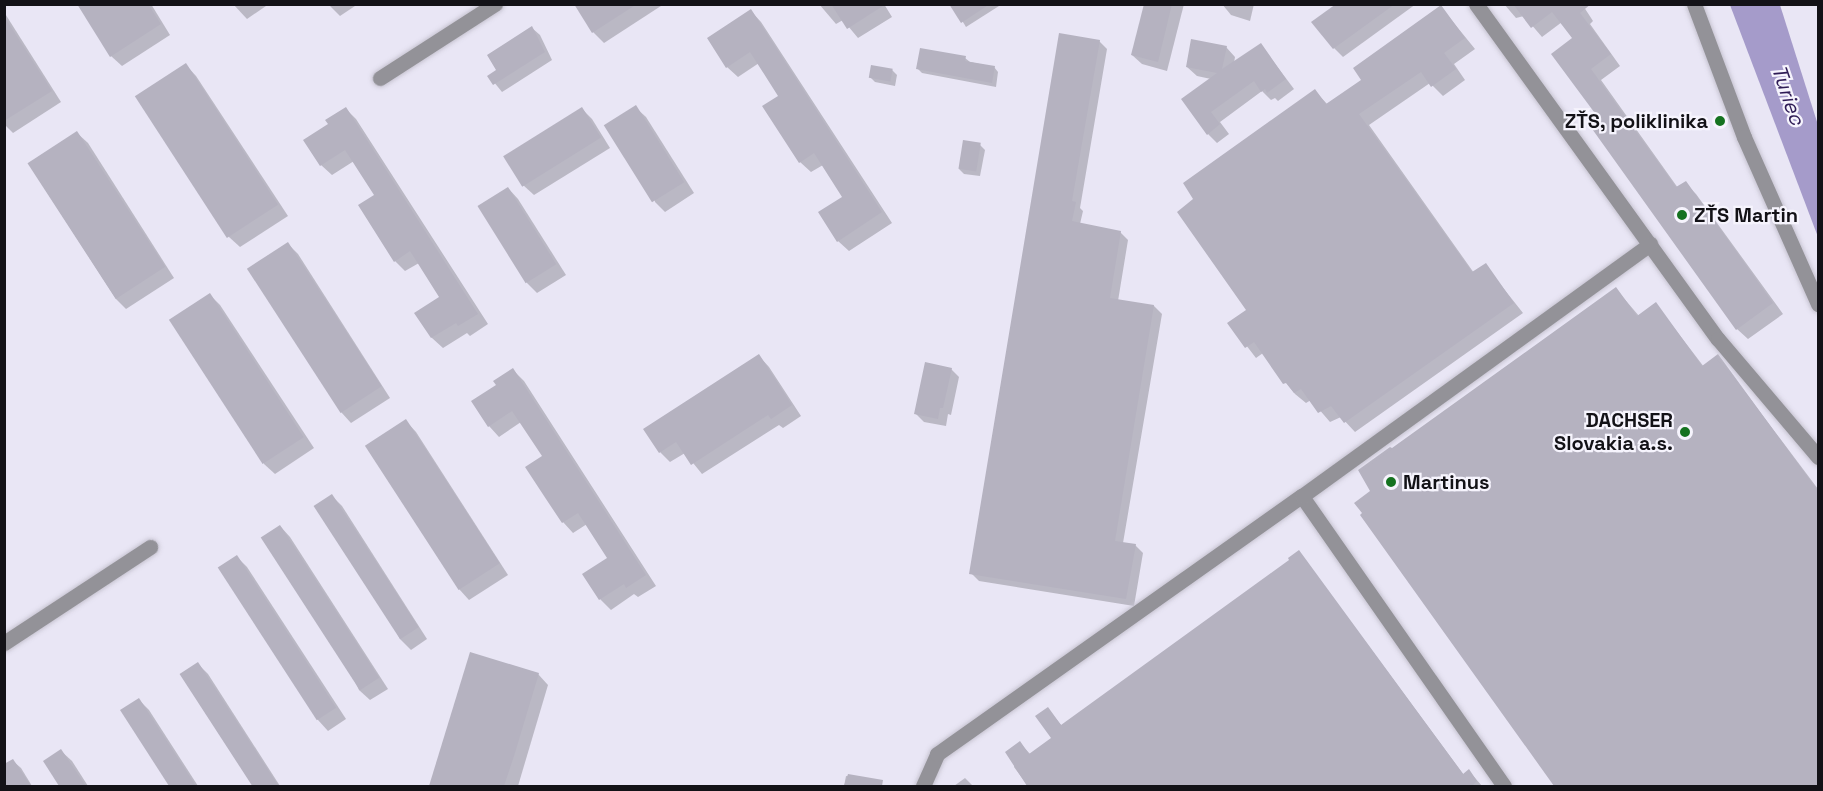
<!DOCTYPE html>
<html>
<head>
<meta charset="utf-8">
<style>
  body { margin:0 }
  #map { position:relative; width:1823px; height:791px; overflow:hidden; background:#e9e6f5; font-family:"Space Grotesk",sans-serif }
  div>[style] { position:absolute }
  .water>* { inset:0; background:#a59bca }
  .shadow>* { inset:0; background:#0003 }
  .building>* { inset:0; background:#b5b2c0; transform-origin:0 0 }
  .roads { filter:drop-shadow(0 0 2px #c7c4d1) drop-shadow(0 0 2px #c7c4d1) }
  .minor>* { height:15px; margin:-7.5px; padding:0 7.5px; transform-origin:7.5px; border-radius:7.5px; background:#939298 }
  .dots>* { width:16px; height:16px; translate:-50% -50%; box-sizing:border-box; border:3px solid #f6f4fd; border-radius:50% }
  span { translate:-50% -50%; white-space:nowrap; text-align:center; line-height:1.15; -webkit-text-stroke:4.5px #f6f4fd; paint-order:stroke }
  .poi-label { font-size:20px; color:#131217; font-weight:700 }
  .right { translate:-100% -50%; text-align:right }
  .left { translate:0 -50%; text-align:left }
  .water-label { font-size:21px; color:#2e1b55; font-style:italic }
  .frame { position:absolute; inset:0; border:6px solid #131217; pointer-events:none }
</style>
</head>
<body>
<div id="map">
  <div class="water">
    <div style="clip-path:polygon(1730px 5px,1780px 5px,1818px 125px,1818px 237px)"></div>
  </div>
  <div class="shadow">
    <div style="clip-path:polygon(79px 4px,151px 4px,170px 35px,122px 66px,111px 56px)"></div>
    <div style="clip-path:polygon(233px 4px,265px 4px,266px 6px,247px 19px)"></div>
    <div style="clip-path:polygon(328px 4px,358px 4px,340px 16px)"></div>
    <div style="clip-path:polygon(576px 4px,664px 4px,604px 43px,593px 32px)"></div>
    <div style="clip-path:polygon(819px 4px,884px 4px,892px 17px,858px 38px,843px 20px,836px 24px)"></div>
    <div style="clip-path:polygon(952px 4px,998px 4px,999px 6px,966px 27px)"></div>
    <div style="clip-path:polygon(1145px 4px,1184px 4px,1167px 71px,1142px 64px,1132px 55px)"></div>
    <div style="clip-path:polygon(1222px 4px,1254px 4px,1250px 21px,1231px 15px)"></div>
    <div style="clip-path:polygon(1339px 4px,1416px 4px,1343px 57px,1334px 48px)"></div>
    <div style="clip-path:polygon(1504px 4px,1582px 4px,1593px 21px,1590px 24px,1620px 66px,1601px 80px,1678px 188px,1685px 183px,1696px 194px,1783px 314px,1748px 339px,1737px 329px,1596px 113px,1574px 39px,1562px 22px,1542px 37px,1524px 16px,1516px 18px)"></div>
    <div style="clip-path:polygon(1441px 7px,1475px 49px,1454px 64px,1465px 80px,1443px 96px,1430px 83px,1369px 125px,1474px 273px,1485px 265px,1523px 313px,1355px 432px,1341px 417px,1330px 422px,1311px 400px,1306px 403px,1295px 394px,1263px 353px,1256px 358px,1229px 323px,1248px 310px,1315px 91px,1328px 105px,1364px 80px)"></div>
    <div style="clip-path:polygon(751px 11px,761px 22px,892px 223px,849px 251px,838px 241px,844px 197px,823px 165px,811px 172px,800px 162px,780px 96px,759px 63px,738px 77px,727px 67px)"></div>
    <div style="clip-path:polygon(4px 12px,61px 102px,13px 133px,4px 124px)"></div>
    <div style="clip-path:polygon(532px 28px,540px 35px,552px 60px,502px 92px,489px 76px,498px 70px)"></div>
    <div style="clip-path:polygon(1099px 41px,1107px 49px,1080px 208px,1083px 211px,1080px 224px,1120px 232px,1128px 240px,1118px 301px,1154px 306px,1162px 314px,1123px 543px,1135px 545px,1143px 553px,1134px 606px,979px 581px,971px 573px)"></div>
    <div style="clip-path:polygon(1261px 45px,1294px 89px,1278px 101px,1275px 98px,1271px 100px,1262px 91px,1220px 122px,1229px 134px,1217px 143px,1208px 134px,1211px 79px,1197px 76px,1187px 67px,1226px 47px,1235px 57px,1234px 63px)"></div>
    <div style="clip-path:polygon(965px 58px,970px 62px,994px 67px,998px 72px,996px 87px,922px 73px,918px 69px)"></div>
    <div style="clip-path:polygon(186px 65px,196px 76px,288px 216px,240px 247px,229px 237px)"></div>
    <div style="clip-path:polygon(892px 70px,897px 75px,895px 86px,875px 82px,870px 77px)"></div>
    <div style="clip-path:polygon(635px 107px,646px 117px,694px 193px,665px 212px,655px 202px)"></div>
    <div style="clip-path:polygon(346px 109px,356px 119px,488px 324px,470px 336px,467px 333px,443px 348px,432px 338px,416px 313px,441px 297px,419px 263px,405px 271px,395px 261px,376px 195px,354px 161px,332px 175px,321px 165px,330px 124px)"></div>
    <div style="clip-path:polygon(582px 109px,592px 119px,610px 148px,534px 195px,523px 185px)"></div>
    <div style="clip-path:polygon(77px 133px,88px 143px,174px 278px,126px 309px,116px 299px,29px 164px)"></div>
    <div style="clip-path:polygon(980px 145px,985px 150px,980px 176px,964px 174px,959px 169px)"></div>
    <div style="clip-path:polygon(508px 188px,518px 199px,566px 275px,537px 293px,527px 283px)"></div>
    <div style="clip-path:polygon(288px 244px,298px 254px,390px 398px,351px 423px,341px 412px,249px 269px)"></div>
    <div style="clip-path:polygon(1616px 289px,1639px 316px,1656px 304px,1704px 367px,1718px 356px,1818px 489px,1818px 786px,1557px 786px,1362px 515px,1392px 450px)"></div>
    <div style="clip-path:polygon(210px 295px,220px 305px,314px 448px,275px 474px,264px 464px)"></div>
    <div style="clip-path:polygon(759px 356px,769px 367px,801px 416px,783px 428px,779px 425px,702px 474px,685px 453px,670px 462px,660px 452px)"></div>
    <div style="clip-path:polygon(951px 369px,959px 377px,951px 415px,948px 414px,946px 426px,924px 422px,916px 414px)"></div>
    <div style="clip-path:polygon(513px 370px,524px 381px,656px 586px,638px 597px,634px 594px,611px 610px,600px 599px,584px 574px,609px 559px,587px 524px,573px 533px,563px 522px,544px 457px,521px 422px,499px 437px,489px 426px,498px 386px)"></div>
    <div style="clip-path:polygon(406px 421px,416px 432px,508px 575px,469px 600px,459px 589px)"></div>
    <div style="clip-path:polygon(332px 496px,342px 506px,427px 639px,411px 650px,400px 639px)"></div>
    <div style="clip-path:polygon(280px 526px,290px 537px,388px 689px,370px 700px,359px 690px)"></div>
    <div style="clip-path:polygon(1299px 552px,1464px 775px,1469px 771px,1482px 786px,1028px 786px,1014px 767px,1020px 743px,1031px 755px,1053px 738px,1048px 709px,1062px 726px,1291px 561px)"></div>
    <div style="clip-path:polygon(237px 557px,247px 567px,346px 719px,328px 731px,318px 720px)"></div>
    <div style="clip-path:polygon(471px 654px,538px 674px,548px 685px,518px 786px,431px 786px)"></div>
    <div style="clip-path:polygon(198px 664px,208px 674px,280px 786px,253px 786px,181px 675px)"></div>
    <div style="clip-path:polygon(139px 700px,149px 710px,198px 786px,171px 786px,122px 711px)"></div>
    <div style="clip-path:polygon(61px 751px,72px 761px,88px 786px,61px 786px,45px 761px)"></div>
    <div style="clip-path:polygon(13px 761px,21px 768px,32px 786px,4px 786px,4px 766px)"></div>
    <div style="clip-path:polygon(846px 776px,873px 780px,879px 786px,844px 786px)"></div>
    <div style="clip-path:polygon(965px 778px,973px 786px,954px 786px)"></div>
  </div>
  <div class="building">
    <div style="clip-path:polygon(77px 4px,148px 4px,161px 24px,110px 57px)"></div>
    <div style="clip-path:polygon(574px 4px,637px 4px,592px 33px)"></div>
    <div style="clip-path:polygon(831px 4px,886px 4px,847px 29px)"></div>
    <div style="clip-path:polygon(949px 4px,990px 4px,961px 23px)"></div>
    <div style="clip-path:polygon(1144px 4px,1172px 4px,1158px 62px,1131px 55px)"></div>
    <div style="clip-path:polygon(1336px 4px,1395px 4px,1333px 49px,1311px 22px)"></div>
    <div style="clip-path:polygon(1513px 4px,1591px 4px,1580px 13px,1611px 54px,1591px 69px,1676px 187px,1686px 181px,1773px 303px,1736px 330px,1590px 126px,1586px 117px,1594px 112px,1551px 54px,1572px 38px,1552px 12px,1531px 28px)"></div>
    <div style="clip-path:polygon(1441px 5px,1465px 38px,1444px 53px,1456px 69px,1431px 87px,1421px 72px,1359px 114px,1472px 272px,1486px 263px,1514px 303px,1344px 423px,1331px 406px,1318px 413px,1301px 389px,1294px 393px,1286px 383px,1283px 384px,1254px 342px,1245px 348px,1227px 323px,1246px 310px,1177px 212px,1193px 199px,1183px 183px,1315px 89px,1326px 104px,1361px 80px,1353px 68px)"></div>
    <div style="clip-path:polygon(751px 9px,882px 212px,837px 242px,818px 212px,842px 197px,814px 153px,799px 163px,762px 106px,778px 96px,750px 52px,726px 68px,707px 38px)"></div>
    <div style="clip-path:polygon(4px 16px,52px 91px,4px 121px)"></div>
    <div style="clip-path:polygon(532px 26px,545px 52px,493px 85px,487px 76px,496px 70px,487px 55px)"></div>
    <div style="clip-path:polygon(1059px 33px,1100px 40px,1072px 201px,1076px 202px,1072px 221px,1121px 231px,1110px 298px,1154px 305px,1115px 541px,1136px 544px,1126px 599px,969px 574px)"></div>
    <div style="clip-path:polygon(1191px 39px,1227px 46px,1222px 69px,1261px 43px,1286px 79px,1267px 93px,1265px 89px,1261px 92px,1254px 81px,1211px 112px,1220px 124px,1207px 135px,1181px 99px,1217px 73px,1186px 67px)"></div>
    <div style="clip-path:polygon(920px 48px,966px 56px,965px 61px,995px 66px,992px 83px,916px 69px)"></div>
    <div style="left:186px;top:63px;width:169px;height:61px;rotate:57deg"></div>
    <div style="left:871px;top:65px;width:22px;height:13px;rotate:10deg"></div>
    <div style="left:636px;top:105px;width:91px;height:38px;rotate:58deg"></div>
    <div style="clip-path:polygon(346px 107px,478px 314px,458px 326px,456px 323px,431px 338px,414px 313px,439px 297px,410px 251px,394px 262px,358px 205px,374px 195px,345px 150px,320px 166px,303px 140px,328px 124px,325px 120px)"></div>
    <div style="left:582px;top:107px;width:36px;height:93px;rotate:58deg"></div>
    <div style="left:77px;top:131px;width:162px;height:59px;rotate:57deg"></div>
    <div style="left:963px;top:140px;width:18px;height:29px;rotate:9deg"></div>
    <div style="left:508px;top:187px;width:91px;height:36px;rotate:58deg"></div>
    <div style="left:288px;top:242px;width:172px;height:49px;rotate:57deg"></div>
    <div style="clip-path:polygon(1616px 287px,1637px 316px,1656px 302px,1702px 366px,1718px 354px,1818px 491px,1818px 786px,1554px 786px,1360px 515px,1362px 513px,1354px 503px,1370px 491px,1358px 470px,1390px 447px,1392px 448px)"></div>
    <div style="left:210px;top:293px;width:172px;height:49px;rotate:57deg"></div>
    <div style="clip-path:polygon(759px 354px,792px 405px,771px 419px,768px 415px,691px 465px,676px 442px,659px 453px,643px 429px)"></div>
    <div style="clip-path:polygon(925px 362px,952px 368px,943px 408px,940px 408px,938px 419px,914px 414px)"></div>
    <div style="clip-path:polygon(513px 368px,646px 575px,626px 588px,624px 584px,599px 600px,582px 574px,607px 558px,578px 513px,562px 523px,546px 499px,525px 467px,542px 456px,512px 411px,488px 427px,471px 401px,496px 385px,493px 381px)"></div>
    <div style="left:406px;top:419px;width:172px;height:49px;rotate:57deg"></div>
    <div style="left:332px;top:494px;width:159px;height:22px;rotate:57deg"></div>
    <div style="left:280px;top:525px;width:182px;height:23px;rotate:57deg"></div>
    <div style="clip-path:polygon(1299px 550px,1463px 774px,1469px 769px,1477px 781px,1472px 786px,1027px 786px,1005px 752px,1020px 741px,1029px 754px,1051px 738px,1035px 716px,1048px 707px,1061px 725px,1289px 560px,1288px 558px)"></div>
    <div style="left:237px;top:555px;width:182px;height:23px;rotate:57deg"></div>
    <div style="clip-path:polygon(470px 652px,539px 673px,514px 756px,504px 786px,429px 786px)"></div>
    <div style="left:198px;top:662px;width:148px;height:22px;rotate:57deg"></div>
    <div style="clip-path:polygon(139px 698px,196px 786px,169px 786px,120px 710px)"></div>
    <div style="clip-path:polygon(61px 749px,86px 786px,59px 786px,43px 761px)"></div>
    <div style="clip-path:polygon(13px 759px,31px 786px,4px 786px,4px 764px)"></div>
    <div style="clip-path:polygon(848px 774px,883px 780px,882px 786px,844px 786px)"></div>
  </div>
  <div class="roads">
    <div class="minor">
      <div style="left:1476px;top:4px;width:413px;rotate:54.2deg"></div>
      <div style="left:1718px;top:339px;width:155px;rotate:49.7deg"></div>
      <div style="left:1694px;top:4px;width:142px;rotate:69.4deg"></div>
      <div style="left:1744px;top:137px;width:183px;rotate:66.1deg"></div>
      <div style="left:380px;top:78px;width:137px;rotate:-32.8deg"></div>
      <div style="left:4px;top:643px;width:175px;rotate:-33.3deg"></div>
      <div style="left:923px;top:786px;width:35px;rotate:-66deg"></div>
      <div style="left:937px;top:754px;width:447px;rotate:-35.3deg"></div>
      <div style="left:1504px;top:786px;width:353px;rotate:-124.9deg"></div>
      <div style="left:1302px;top:496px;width:430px;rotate:-35.9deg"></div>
    </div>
  </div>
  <div class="dots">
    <div style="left:1720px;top:121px;background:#157220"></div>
    <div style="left:1682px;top:215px;background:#157220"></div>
    <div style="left:1685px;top:432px;background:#157220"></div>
    <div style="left:1391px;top:482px;background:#157220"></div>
  </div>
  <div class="poi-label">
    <span class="right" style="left:1708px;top:121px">ZŤS, poliklinika</span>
    <span class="left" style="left:1694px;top:215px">ZŤS Martin</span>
    <span class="right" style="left:1673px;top:432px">DACHSER<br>Slovakia a.s.</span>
    <span class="left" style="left:1403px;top:482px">Martinus</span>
  </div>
  <div class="water-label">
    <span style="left:1788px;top:95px;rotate:71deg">Turiec</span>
  </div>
  <div class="frame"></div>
</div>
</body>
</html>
